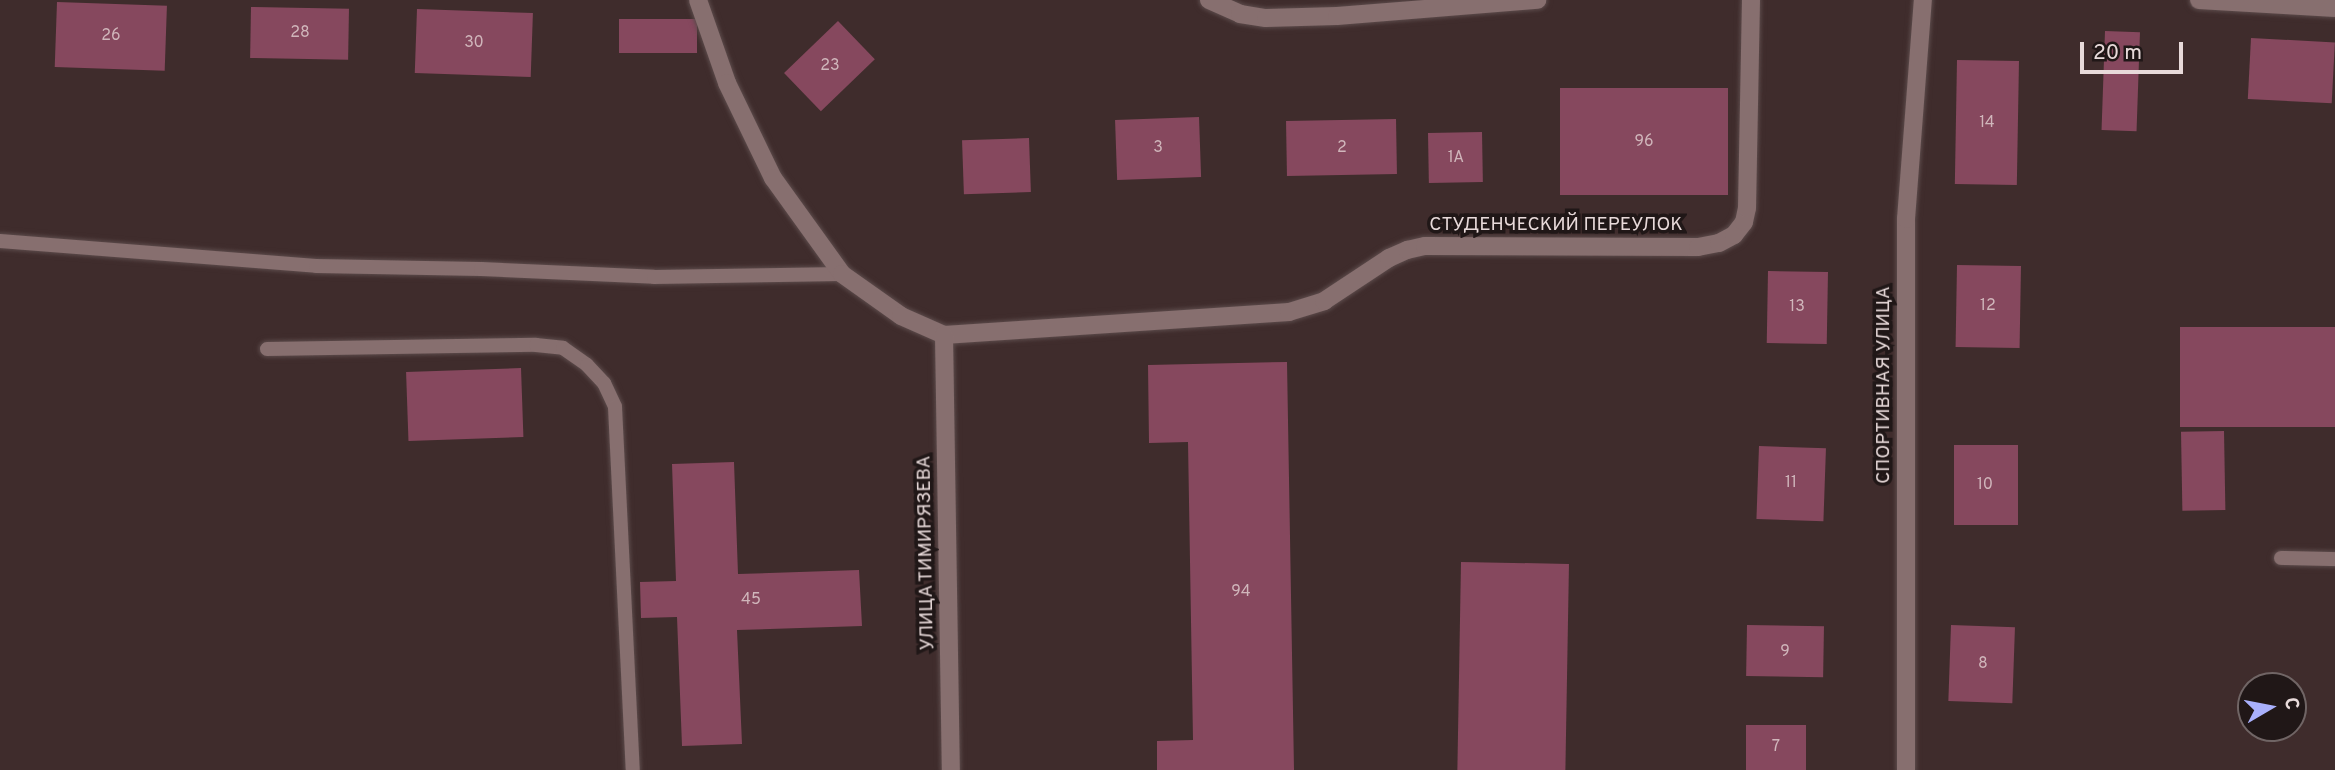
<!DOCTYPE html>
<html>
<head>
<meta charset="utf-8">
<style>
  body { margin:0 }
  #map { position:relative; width:2335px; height:770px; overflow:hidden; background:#3f2c2c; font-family:Overpass,sans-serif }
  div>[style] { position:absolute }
  .building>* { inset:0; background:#86485e; transform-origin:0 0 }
  .roads { filter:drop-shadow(0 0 2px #5c4b4b) drop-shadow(0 0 2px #5c4b4b) }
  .service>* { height:14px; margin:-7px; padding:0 7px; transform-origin:7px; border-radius:7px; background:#876f6f }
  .minor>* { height:18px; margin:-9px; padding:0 9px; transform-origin:9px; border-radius:9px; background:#876f6f }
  span { translate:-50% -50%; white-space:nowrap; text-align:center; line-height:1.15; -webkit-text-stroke:7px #201717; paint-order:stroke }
  .number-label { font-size:16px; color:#d0b6bb }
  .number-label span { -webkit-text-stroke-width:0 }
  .street-label { font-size:19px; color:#e8dada }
  .north { position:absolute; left:2237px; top:672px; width:70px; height:70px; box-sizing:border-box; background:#201717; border:2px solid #706565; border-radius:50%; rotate:80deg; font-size:19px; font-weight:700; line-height:28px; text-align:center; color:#e8dada }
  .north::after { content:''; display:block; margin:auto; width:24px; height:32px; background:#a9b0fc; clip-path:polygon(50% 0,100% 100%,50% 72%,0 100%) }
  .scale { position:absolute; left:2080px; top:42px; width:103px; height:32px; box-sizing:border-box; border:4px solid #e8dada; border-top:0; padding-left:9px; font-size:21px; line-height:24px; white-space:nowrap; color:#e8dada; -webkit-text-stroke:5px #201717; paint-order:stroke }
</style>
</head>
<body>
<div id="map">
  <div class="building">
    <div style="left:57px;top:2px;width:110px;height:65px;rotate:2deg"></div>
    <div style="left:251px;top:7px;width:98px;height:51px;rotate:1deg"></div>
    <div style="left:417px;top:9px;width:116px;height:64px;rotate:2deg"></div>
    <div style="left:619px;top:19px;width:78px;height:34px"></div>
    <div style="left:838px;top:21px;width:53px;height:75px;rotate:46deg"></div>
    <div style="left:2105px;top:31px;width:35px;height:99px;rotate:2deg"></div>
    <div style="left:2251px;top:38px;width:84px;height:61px;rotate:3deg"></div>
    <div style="left:1957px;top:60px;width:62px;height:124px;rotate:1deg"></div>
    <div style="left:1560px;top:88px;width:168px;height:107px"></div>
    <div style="left:1199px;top:117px;width:60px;height:84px;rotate:88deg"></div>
    <div style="left:1396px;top:119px;width:55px;height:110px;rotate:89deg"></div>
    <div style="left:1482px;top:132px;width:50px;height:54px;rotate:89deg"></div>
    <div style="left:1029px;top:138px;width:54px;height:67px;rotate:88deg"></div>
    <div style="left:1957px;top:265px;width:64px;height:82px;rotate:1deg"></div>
    <div style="left:1768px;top:271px;width:60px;height:72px;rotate:1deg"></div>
    <div style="left:2180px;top:327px;width:155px;height:100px"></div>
    <div style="clip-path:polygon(1287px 362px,1294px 770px,1157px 770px,1157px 741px,1193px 740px,1188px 442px,1149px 443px,1148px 365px)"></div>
    <div style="left:521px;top:368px;width:69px;height:115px;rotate:88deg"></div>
    <div style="left:2224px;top:431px;width:79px;height:43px;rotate:89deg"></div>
    <div style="left:1954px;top:445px;width:64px;height:80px"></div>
    <div style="left:1759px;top:446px;width:67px;height:73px;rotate:2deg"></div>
    <div style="clip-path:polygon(734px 462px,738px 574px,859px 570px,862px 626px,737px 630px,742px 744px,682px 746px,677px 617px,641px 618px,640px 582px,676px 581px,672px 464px)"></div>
    <div style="left:1461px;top:562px;width:108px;height:208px;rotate:1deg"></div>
    <div style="left:1747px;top:625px;width:77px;height:51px;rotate:1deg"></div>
    <div style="left:1951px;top:625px;width:64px;height:76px;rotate:2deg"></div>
    <div style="left:1746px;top:725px;width:60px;height:45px"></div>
  </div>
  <div class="roads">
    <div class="service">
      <div style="left:0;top:241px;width:317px;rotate:4.5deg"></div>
      <div style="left:316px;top:266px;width:165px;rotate:1deg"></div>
      <div style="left:481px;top:269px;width:173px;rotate:2.6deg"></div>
      <div style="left:654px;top:277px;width:188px;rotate:-0.9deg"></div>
      <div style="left:267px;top:349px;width:269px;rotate:-0.9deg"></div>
      <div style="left:536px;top:345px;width:27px;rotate:6deg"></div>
      <div style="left:563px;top:348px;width:29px;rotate:35deg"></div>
      <div style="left:587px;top:365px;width:25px;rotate:47deg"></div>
      <div style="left:604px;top:383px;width:26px;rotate:65deg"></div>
      <div style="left:615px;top:407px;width:363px;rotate:87.2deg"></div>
      <div style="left:2281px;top:558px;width:54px;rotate:1.1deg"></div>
    </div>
    <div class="minor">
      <div style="left:698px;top:0;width:88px;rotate:70.7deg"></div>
      <div style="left:727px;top:83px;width:106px;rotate:64.2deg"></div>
      <div style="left:773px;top:178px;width:118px;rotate:54.3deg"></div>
      <div style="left:842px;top:274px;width:72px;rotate:35.4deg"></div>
      <div style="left:901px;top:316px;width:47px;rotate:23.8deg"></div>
      <div style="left:944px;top:335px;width:346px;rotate:-3.8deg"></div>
      <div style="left:1289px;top:312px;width:37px;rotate:-17deg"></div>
      <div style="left:1324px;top:301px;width:78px;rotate:-33.5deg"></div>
      <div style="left:1389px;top:258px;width:20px;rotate:-24deg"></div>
      <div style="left:1407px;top:250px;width:18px;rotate:-13deg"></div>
      <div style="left:1425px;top:246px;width:273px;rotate:0.2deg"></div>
      <div style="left:1698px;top:247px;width:21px;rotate:-11deg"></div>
      <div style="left:1719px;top:243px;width:17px;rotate:-28deg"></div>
      <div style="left:1734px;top:235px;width:16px;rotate:-52deg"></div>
      <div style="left:1744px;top:222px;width:14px;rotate:-78deg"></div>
      <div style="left:1747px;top:208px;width:208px;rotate:-88.9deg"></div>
      <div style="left:1209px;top:0;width:34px;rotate:24deg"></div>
      <div style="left:1240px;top:14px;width:26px;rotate:9deg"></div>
      <div style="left:1266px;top:18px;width:71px;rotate:-1.6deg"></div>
      <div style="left:1337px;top:16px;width:201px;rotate:-4.6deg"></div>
      <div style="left:2199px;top:0;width:136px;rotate:3.4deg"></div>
      <div style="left:944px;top:335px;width:435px;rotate:89.1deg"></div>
      <div style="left:1906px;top:770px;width:551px;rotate:-90deg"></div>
      <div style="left:1906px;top:219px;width:220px;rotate:-85.6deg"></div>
    </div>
  </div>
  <div class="number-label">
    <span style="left:300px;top:33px">28</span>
    <span style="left:111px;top:36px">26</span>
    <span style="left:474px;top:43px">30</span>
    <span style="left:830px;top:66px">23</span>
    <span style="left:1987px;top:123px">14</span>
    <span style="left:1644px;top:142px">96</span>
    <span style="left:1158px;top:148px">3</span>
    <span style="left:1342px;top:148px">2</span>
    <span style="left:1456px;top:158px">1А</span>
    <span style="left:1988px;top:306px">12</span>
    <span style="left:1797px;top:307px">13</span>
    <span style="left:1791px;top:483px">11</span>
    <span style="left:1985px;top:485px">10</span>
    <span style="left:1241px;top:592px">94</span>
    <span style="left:751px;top:600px">45</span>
    <span style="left:1785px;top:652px">9</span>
    <span style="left:1983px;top:664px">8</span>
    <span style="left:1776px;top:747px">7</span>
  </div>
  <div class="street-label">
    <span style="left:1556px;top:226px">СТУДЕНЧЕСКИЙ ПЕРЕУЛОК</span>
    <span style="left:1885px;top:385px;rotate:-90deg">СПОРТИВНАЯ УЛИЦА</span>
    <span style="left:927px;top:553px;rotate:-91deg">УЛИЦА ТИМИРЯЗЕВА</span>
  </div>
  <div class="north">С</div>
  <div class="scale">20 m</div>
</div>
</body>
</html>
